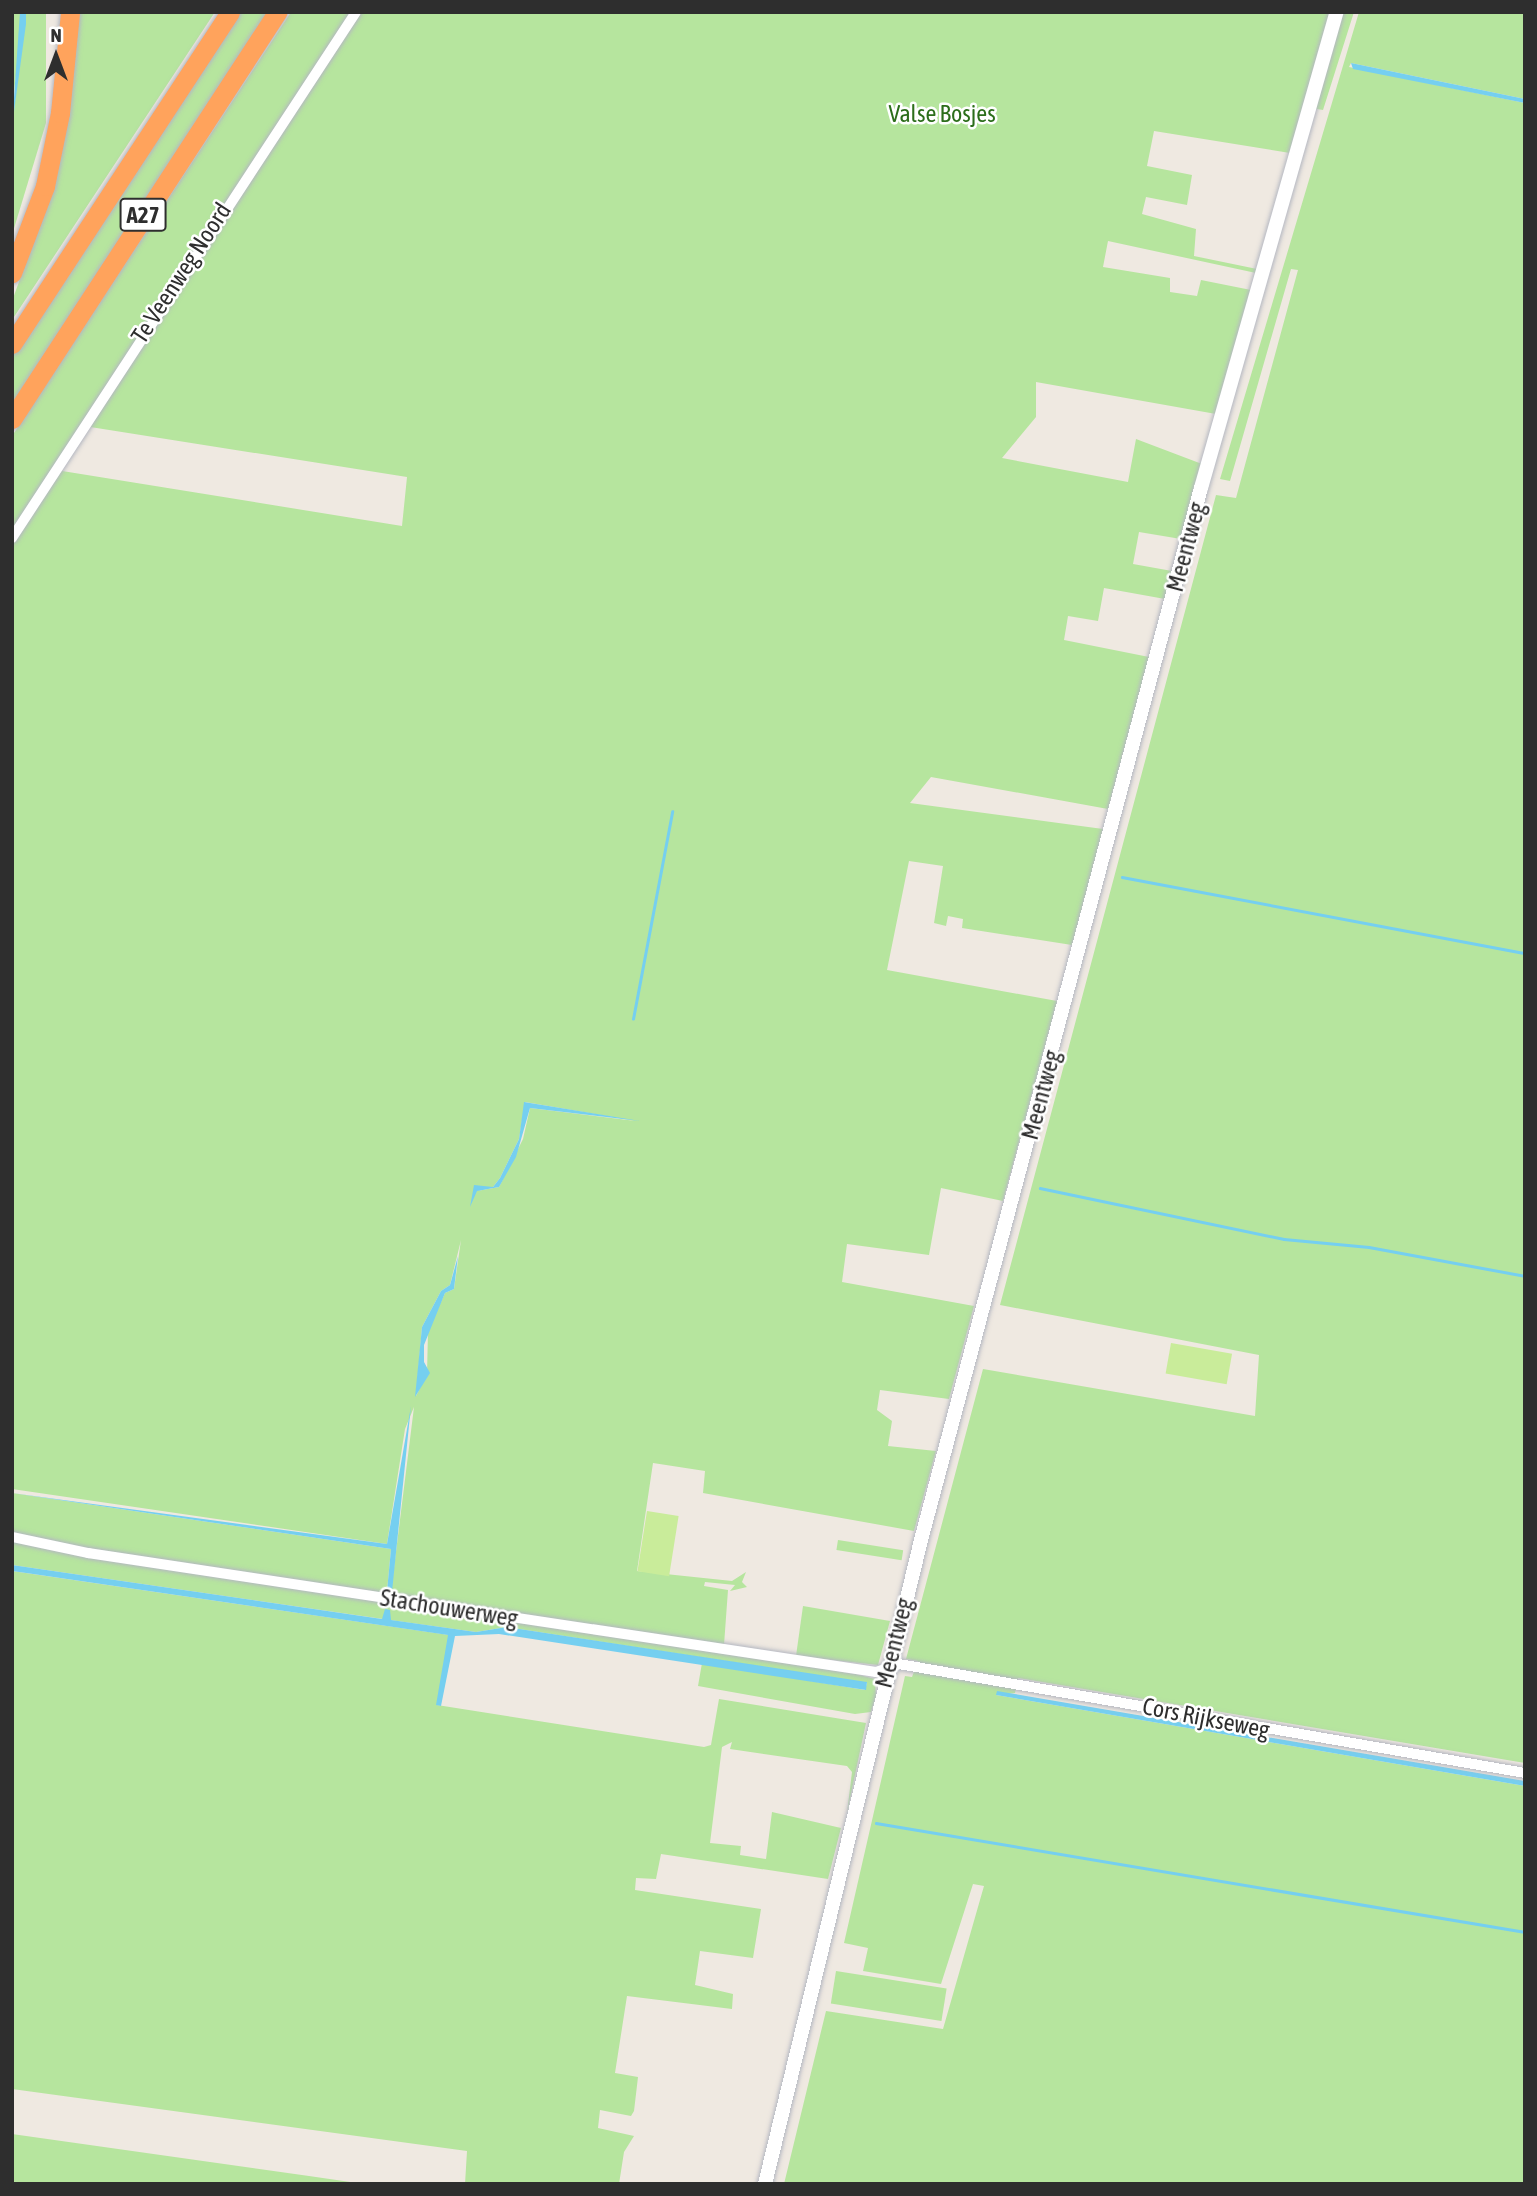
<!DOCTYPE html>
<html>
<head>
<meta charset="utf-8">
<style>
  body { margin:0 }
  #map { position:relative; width:1537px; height:2196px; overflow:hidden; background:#efe9e1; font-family:"Asap Condensed",sans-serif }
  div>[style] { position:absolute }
  .green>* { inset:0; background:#b6e59e; transform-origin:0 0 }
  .pitch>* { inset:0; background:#c9ec9a; transform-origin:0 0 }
  .water>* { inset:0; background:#75cff0 }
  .stream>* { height:2.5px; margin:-1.25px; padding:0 1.25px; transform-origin:1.25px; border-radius:1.25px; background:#75cff0 }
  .roads { filter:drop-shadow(0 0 2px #b4b7c1) drop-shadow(0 0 2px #b4b7c1) }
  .minor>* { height:10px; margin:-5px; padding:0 5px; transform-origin:5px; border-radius:5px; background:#fff }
  .tertiary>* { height:14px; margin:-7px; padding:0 7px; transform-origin:7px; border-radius:7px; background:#fff }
  .motorway>* { height:19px; margin:-9.5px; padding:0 9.5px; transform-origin:9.5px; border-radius:9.5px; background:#ffa35c }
  span { translate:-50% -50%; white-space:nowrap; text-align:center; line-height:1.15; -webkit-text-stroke:5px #fff; paint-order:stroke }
  .shield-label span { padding:2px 5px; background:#fff; border:2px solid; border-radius:5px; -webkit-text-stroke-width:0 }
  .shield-label { font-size:23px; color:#2e2e2e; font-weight:700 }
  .park-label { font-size:24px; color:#2c6e1b }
  .street-label { font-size:24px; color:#2e2e2e }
  .frame { position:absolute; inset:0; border:14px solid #2e2e2e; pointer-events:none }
  .north { position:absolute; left:21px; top:21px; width:70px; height:70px; -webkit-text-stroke:5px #fff; paint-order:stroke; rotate:0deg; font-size:19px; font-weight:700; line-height:28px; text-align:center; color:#2e2e2e }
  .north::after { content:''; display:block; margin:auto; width:24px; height:32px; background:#2e2e2e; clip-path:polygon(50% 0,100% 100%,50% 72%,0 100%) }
</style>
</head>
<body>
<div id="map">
  <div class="green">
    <div style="clip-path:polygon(12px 12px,20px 12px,20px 44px,12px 107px)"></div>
    <div style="clip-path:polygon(26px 12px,46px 12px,46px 123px,12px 235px,12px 126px)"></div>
    <div style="clip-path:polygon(75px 12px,215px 12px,12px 320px,12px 301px,43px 216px)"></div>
    <div style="clip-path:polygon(238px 12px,273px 12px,12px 406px,12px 356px)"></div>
    <div style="clip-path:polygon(291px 12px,353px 12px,12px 533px,12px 436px)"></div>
    <div style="clip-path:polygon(evenodd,359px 12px,1354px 12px,1323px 110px,1305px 107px,1290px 153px,1154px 131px,1147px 166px,1192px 175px,1187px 205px,1146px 197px,1142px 214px,1196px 229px,1194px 256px,1257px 269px,1256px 273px,1108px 241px,1103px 267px,1170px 278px,1170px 292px,1197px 296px,1201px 280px,1251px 290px,1216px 414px,1036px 382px,1036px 417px,1002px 458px,1128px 482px,1136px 439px,1202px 464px,1181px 539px,1139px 532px,1133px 564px,1172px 571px,1165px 599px,1104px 588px,1098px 621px,1068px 616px,1064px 640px,1149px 657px,1108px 809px,931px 777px,910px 803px,1103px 829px,1072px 945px,962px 928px,963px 919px,948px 916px,946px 926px,934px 923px,943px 866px,909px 861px,887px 970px,1057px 1001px,1003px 1201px,941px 1188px,929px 1255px,847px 1244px,842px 1282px,974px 1306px,949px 1399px,880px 1390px,877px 1410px,892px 1421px,888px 1446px,936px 1451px,914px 1531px,703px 1493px,705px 1471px,653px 1463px,637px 1571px,732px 1581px,746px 1572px,742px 1582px,747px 1587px,730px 1591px,735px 1585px,705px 1582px,704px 1586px,728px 1590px,724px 1645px,56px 1544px,12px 1532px,12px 1493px,391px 1549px,387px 1591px,391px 1592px,414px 1407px,405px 1429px,387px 1544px,12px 1489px,12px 542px,56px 470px,402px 526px,407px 477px,84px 426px,359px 12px,525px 1102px,636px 1121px,530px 1108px,523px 1139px,499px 1187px,477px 1191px,493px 1187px,500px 1178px,519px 1139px,525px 1102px,359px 12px,461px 1240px,454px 1289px,445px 1293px,428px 1331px,427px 1374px,416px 1396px,422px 1327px,441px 1291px,450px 1285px,461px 1240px)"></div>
    <div style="clip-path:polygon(1359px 12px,1525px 12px,1525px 99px,1351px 63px,1349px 67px,1525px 103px,1525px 1763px,1018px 1678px,1015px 1693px,996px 1695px,1525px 1786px,1525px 2184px,784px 2184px,826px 2011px,943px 2029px,984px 1886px,973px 1884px,941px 1984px,863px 1971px,868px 1948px,844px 1943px,905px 1676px,912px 1677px,918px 1661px,906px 1659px,983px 1369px,1255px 1416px,1259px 1355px,1000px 1305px,1216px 495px,1236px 498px,1298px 270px,1291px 269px,1230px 481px,1220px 479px)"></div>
    <div style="left:838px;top:1540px;width:66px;height:10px;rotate:9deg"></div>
    <div style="clip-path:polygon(12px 1541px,856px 1674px,875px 1679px,876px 1696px,871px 1712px,855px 1714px,698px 1686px,702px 1663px,865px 1690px,867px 1683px,507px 1627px,476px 1632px,390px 1620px,390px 1610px,383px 1619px,12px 1565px)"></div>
    <div style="clip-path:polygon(12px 1571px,449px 1635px,437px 1705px,704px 1747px,711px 1745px,719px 1699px,866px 1723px,847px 1813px,852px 1772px,847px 1766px,730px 1749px,732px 1742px,722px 1747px,710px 1843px,741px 1846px,740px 1855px,766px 1859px,772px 1812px,841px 1828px,828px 1879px,661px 1854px,656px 1879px,636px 1878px,635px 1890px,761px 1909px,753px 1958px,700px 1951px,695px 1985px,733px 1994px,732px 2009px,627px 1996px,615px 2073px,638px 2077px,634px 2111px,631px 2116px,600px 2110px,598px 2128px,634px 2136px,624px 2152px,619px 2184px,465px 2184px,467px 2151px,12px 2089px)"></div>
    <div style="clip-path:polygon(803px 1606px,890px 1621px,878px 1665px,796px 1656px)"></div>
    <div style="left:836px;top:1971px;width:112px;height:33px;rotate:9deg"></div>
    <div style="clip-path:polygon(12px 2134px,309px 2176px,364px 2184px,12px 2184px)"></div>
  </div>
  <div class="pitch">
    <div style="left:1171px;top:1343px;width:62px;height:31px;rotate:10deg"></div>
    <div style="left:647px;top:1511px;width:32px;height:61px;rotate:9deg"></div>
  </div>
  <div class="water">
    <div style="clip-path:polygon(20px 12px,26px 12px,26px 24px,12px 126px)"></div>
    <div style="clip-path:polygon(1351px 63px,1525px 99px,1525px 103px,1353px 69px)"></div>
    <div style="clip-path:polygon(524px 1102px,640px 1121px,530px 1108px,516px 1157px,499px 1187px,477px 1191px,470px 1207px,474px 1185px,493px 1187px,500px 1178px,519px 1139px)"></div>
    <div style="clip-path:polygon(458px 1256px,454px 1289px,445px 1293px,424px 1345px,424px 1362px,430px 1373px,415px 1397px,422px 1327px,441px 1291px,450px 1285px)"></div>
    <div style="clip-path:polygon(411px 1406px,392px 1592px,387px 1591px,391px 1549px,12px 1493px,387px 1544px)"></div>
    <div style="clip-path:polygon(12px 1565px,382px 1619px,385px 1609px,390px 1610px,391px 1620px,476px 1632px,507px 1627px,867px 1682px,866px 1690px,499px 1634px,455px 1636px,441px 1706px,436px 1705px,448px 1635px,33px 1574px,12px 1571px)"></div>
    <div style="clip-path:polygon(997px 1691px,1525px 1781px,1525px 1786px,996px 1695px)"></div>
  </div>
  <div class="stream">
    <div style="left:1122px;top:877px;width:410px;rotate:10.7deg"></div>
    <div style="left:633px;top:1019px;width:211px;rotate:-79.3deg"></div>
    <div style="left:1040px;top:1188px;width:249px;rotate:11.8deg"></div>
    <div style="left:1284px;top:1239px;width:85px;rotate:5.4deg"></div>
    <div style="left:1369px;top:1247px;width:159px;rotate:10.5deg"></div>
    <div style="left:876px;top:1823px;width:658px;rotate:9.53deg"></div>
  </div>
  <div class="roads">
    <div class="minor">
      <div style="left:12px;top:538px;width:628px;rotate:-56.82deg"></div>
      <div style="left:12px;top:1537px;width:78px;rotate:11.9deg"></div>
      <div style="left:88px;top:1553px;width:797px;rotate:8.59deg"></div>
      <div style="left:876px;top:1672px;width:24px;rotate:-19deg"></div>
      <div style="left:899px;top:1664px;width:635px;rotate:9.88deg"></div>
    </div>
    <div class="tertiary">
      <div style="left:765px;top:2184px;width:663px;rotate:-76.38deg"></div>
      <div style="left:921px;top:1540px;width:1089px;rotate:-75.1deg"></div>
      <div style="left:1201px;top:488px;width:495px;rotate:-74.1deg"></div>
    </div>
    <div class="motorway">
      <div style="left:12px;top:273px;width:93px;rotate:-69.2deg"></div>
      <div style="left:45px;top:186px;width:75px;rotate:-78.4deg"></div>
      <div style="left:60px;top:113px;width:101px;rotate:-84.3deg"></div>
      <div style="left:12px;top:344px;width:397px;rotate:-56.7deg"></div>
      <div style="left:12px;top:419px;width:486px;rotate:-56.9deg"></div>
    </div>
  </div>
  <div class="shield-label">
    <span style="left:143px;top:215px">A27</span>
  </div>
  <div class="park-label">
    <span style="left:942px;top:114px">Valse Bosjes</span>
  </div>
  <div class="street-label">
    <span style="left:181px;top:273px;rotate:-57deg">Te Veenweg Noord</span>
    <span style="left:1186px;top:547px;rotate:-75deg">Meentweg</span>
    <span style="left:1041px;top:1095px;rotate:-75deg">Meentweg</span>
    <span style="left:449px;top:1608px;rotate:9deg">Stachouwerweg</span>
    <span style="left:894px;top:1643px;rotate:-76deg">Meentweg</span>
    <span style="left:1206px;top:1718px;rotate:11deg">Cors Rijkseweg</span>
  </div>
  <div class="frame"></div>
  <div class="north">N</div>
</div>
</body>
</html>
